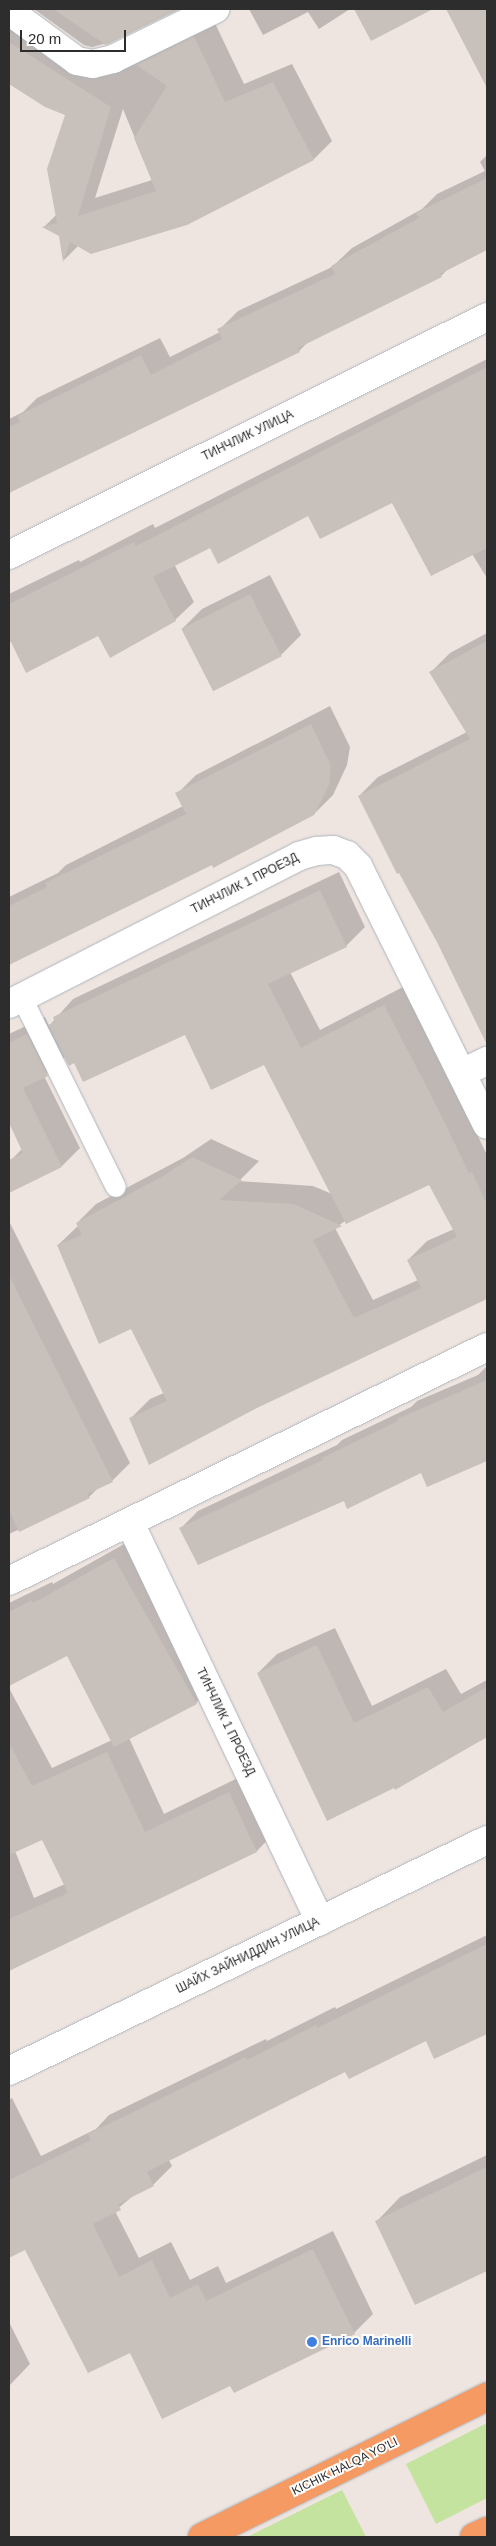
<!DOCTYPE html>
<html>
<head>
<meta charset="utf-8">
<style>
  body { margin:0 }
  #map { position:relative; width:496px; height:2546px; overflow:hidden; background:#eee5e0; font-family:Helvetica,sans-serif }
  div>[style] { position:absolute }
  .green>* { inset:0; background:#c3e39e }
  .shadow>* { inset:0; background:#0003 }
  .building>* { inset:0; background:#c7c0bb; transform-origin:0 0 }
  .roads { filter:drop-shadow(0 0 1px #b0b5bd) drop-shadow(0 0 1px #b0b5bd) }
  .service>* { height:20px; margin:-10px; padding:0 10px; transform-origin:10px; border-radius:10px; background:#fff }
  .minor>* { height:28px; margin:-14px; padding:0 14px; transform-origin:14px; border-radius:14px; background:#fff }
  .tertiary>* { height:28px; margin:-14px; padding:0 14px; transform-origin:14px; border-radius:14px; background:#fff }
  .trunk>* { height:28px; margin:-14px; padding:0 14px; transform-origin:14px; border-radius:14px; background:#f49a62 }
  .dots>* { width:14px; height:14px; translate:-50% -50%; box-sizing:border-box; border:2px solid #fff; border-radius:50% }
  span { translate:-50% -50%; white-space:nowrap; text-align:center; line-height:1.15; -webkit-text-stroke:4px #fff; paint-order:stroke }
  .street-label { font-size:12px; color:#2d2d2d }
  .shop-label { font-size:12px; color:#366cbe; font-weight:700 }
  .left { translate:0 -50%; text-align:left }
  .frame { position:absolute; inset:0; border:10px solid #2d2d2d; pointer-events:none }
  .scale { position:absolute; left:20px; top:30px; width:106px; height:22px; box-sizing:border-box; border:2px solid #2d2d2d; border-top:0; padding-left:6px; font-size:15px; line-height:18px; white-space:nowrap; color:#2d2d2d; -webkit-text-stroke:4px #fff; paint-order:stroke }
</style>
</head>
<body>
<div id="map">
  <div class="green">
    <div style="clip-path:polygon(487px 2423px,487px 2498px,436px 2524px,406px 2464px)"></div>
    <div style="clip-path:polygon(342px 2490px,366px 2537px,247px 2537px)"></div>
  </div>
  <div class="shadow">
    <div style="clip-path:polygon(evenodd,9px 9px,93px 58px,213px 19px,244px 84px,292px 64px,332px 141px,314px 159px,187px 224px,78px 246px,64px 260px,60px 236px,44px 227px,56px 215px,67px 114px,46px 106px,9px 82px,9px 9px,123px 109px,152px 180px,95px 198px,123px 109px)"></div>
    <div style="clip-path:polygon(34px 9px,177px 9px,107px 43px,92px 47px,84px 45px)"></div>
    <div style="clip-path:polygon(249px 9px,350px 9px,319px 29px,308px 12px,263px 35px)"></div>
    <div style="clip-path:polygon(356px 9px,430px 9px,371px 39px)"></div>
    <div style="clip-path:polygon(456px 9px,487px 9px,487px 84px,450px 15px)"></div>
    <div style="clip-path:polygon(487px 155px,487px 249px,449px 268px,441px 276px,309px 341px,299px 351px,9px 492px,9px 419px,23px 412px,37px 398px,160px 338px,170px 357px,220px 332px,219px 330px,238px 311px,332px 267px,352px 248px,422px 209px,437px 194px,485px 171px,480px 162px)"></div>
    <div style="clip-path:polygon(487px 359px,487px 578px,472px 554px,393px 501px,309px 514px,210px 546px,174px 564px,194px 602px,175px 620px,99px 634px,9px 642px,9px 594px,79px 560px,80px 562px,153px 524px,155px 528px)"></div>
    <div style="clip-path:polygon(270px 575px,301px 635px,281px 655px,182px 629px,202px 609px)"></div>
    <div style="clip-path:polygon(487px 633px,487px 1009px,474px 1016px,439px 942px,359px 796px,378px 777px,467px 732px,431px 672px,450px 653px)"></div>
    <div style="clip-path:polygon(330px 706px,350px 747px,347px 765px,333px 795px,314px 814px,9px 964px,9px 897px,58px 873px,66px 865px,183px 806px,177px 794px,196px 775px)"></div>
    <div style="clip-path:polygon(evenodd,339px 872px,365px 927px,346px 946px,290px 972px,320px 1030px,403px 987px,449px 1076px,487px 1155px,487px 1298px,257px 1407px,131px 1418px,150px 1399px,164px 1393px,131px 1328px,58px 1245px,79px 1225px,77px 1223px,96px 1204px,183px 1158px,211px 1139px,259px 1161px,239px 1181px,313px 1186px,332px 1194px,264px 1064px,186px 1033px,75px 1062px,66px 1056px,44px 1076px,80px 1148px,62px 1166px,10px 1161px,22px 1149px,9px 1120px,9px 1034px,45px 1017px,49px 1026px,73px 999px,339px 872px,430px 1183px,454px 1229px,427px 1241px,408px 1260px,418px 1280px,373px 1300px,335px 1228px,345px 1221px,430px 1183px)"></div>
    <div style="clip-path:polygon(9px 1221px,130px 1463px,112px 1481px,99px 1487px,89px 1497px,9px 1534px)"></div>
    <div style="clip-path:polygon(487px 1366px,487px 1459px,428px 1485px,422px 1472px,344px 1500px,180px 1529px,198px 1511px,337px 1445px,342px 1440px,411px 1407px,417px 1401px,478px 1375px)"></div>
    <div style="clip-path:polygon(evenodd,133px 1539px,216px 1683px,196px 1703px,129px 1738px,164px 1814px,248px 1773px,276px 1831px,257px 1851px,9px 1970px,9px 1688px,52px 1768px,112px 1740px,68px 1654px,9px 1684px,9px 1603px,52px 1582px,53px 1584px,133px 1539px,43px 1839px,65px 1884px,34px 1898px,15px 1851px,43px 1839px)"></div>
    <div style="clip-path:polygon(335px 1628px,372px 1706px,446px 1669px,461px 1694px,487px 1680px,487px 1737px,395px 1788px,258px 1673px,277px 1654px)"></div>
    <div style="clip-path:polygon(487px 1935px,487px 2033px,435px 2057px,427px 2039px,346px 2070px,169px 2160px,172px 2166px,153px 2185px,134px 2195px,115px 2211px,139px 2258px,171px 2242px,190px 2280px,218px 2266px,226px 2283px,333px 2231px,373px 2314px,354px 2333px,231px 2384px,130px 2352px,26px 2248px,16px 2253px,9px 2238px,9px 2100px,12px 2098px,41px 2156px,96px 2129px,109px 2115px,266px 2039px,267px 2041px,335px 2007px,336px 2009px)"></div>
    <div style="clip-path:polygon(487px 2155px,487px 2269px,415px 2303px,377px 2221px,400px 2197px)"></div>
    <div style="clip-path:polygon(9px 2322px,30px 2364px,9px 2386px)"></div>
  </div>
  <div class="building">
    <div style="clip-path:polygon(53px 9px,180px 9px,106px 45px)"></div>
    <div style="clip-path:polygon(354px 9px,433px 9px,371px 41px)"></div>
    <div style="clip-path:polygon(446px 9px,487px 9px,487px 88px)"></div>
    <div style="clip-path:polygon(194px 36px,225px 102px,273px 82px,314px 160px,187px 225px,91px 254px,70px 242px,63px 262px,59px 236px,42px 227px,57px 223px,47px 169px,65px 115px,45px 107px,9px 84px,9px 42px,111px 107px,78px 216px,156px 191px,134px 138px,167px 86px,136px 65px)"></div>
    <div style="clip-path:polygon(487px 178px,487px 250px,440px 274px,442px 277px,298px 348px,300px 352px,9px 493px,9px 427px,20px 422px,17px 416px,141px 355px,151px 375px,222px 339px,217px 329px,335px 274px,331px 266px,419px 218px,416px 213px)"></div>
    <div style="clip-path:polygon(487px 367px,487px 548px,431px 576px,392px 503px,320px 539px,308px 516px,218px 564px,210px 548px,153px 577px,176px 621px,110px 658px,98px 636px,26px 673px,9px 638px,9px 604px,134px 542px,136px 546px)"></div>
    <div style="left:250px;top:594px;width:70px;height:77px;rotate:63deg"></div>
    <div style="clip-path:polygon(487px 641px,487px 1045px,437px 942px,399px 873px,397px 874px,358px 796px,470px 739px,429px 672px)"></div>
    <div style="clip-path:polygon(311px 724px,331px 766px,329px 785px,314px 815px,213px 868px,212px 865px,9px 965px,9px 906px,47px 887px,45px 883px,186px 814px,175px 793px)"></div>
    <div style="clip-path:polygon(320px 890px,347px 947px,268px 984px,301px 1048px,384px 1005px,431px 1095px,469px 1173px,472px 1172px,487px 1204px,487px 1299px,257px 1408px,149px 1465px,129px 1418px,167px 1401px,131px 1329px,99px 1344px,57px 1245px,82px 1235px,76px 1223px,163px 1176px,192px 1157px,242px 1180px,219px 1200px,294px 1204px,342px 1226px,313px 1240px,354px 1318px,421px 1288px,407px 1260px,457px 1237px,429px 1185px,346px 1224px,264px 1065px,211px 1090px,185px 1035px,83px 1082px,74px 1063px,69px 1066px,48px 1025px,55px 1022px,53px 1017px)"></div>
    <div style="clip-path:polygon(27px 1034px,48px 1076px,23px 1088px,62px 1167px,9px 1193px,9px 1160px,23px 1153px,9px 1123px,9px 1043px)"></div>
    <div style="clip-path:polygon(9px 1275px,113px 1482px,87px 1494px,90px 1498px,19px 1532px,9px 1510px)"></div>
    <div style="clip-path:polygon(487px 1380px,487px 1461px,427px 1487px,421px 1473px,347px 1509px,344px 1501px,198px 1565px,179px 1528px,323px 1460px,322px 1458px,398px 1421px,397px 1419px)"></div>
    <div style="clip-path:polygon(114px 1558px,197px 1704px,114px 1747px,67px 1656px,9px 1686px,9px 1612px,32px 1600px,33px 1603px)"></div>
    <div style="clip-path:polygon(317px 1645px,354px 1723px,428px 1687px,443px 1712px,487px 1687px,487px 1737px,395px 1790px,394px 1788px,327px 1821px,257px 1673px)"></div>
    <div style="clip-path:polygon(9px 1743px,32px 1786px,107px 1752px,145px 1832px,229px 1792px,257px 1852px,9px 1971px,9px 1919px,68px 1893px,42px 1840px,9px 1855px)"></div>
    <div style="clip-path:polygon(487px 1944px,487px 2034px,434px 2059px,426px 2041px,349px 2079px,345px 2072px,147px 2172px,154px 2186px,118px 2204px,121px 2210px,93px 2224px,119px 2277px,152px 2260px,170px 2298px,198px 2284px,206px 2301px,313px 2249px,355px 2334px,234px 2393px,230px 2386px,162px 2419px,130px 2353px,88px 2373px,25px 2250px,9px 2258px,9px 2180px,91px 2140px,88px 2134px,246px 2057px,247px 2060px,316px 2025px,317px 2028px)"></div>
    <div style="clip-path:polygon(487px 2167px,487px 2271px,415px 2305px,375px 2221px)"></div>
  </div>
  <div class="roads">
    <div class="service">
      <div style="left:22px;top:998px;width:211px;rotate:63.6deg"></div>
    </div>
    <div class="minor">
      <div style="left:9px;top:11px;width:84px;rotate:36.3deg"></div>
      <div style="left:77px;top:61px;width:16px;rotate:11deg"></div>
      <div style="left:93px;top:64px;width:21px;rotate:-14deg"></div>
      <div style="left:113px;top:59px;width:114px;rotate:-26.1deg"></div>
      <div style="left:9px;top:1004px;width:326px;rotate:-27deg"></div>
      <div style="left:299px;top:856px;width:19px;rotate:-16deg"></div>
      <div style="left:317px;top:851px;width:16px;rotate:-4deg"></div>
      <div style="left:333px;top:850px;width:15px;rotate:20deg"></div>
      <div style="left:347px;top:855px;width:16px;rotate:45deg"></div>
      <div style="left:358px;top:866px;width:289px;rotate:63.5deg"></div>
      <div style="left:462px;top:1073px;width:28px;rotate:-26deg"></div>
      <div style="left:130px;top:1523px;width:441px;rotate:64.5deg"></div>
      <div style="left:9px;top:1581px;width:532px;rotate:-26.08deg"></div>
      <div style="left:9px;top:2071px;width:531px;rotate:-25.79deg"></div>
    </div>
    <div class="tertiary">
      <div style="left:9px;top:555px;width:534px;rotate:-26.47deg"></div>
    </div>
    <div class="trunk">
      <div style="left:202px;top:2537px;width:318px;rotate:-26.2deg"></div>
      <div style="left:474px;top:2537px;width:14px;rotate:-25deg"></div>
    </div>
  </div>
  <div class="dots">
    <div style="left:312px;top:2342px;background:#3f7fe0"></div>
  </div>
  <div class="street-label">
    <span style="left:248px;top:436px;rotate:-26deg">ТИНЧЛИК УЛИЦА</span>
    <span style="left:245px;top:884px;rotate:-27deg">ТИНЧЛИК 1 ПРОЕЗД</span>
    <span style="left:225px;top:1722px;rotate:64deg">ТИНЧЛИК 1 ПРОЕЗД</span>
    <span style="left:248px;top:1956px;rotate:-26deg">ШАЙХ ЗАЙНИДДИН УЛИЦА</span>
    <span style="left:345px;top:2467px;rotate:-26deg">KICHIK HALQA YO'LI</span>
  </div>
  <div class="shop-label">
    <span class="left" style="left:322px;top:2342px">Enrico Marinelli</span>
  </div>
  <div class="frame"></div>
  <div class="scale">20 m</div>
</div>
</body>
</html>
